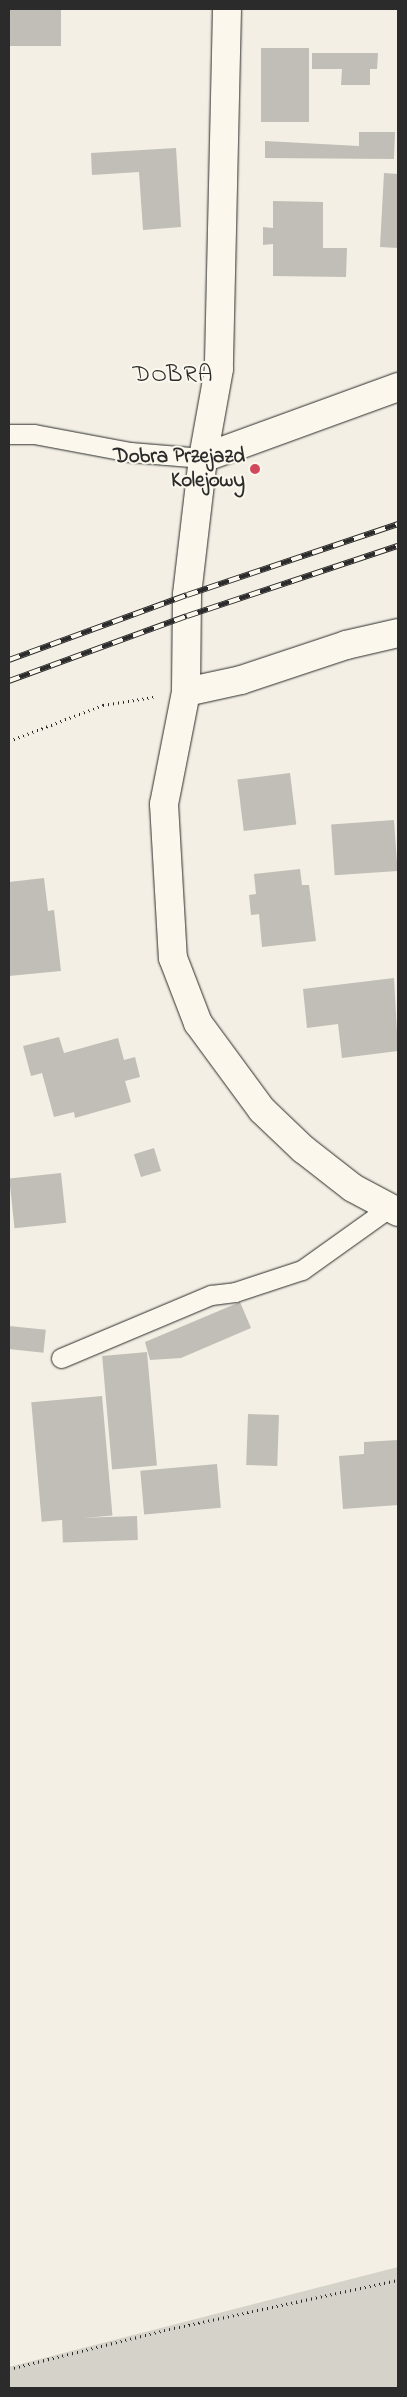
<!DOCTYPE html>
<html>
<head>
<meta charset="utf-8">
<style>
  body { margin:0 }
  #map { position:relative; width:407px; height:2397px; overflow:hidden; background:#f3efe4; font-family:"Indie Flower",sans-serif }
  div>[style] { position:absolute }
  .green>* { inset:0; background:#d5d2c9 }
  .building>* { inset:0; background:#c0beb6; transform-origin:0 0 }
  .path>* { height:3px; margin-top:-1.5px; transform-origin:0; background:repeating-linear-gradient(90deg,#2b2b2b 0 1px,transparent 0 5px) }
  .roads { filter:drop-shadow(0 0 1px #2b2b2b) drop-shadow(0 0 1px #2b2b2b) }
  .service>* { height:19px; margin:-9.5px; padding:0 9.5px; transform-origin:9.5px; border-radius:9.5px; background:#fbf7ec }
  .minor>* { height:28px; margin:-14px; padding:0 14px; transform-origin:14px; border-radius:14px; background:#fbf7ec }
  .rail>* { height:5.5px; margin-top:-2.75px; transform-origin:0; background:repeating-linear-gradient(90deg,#fbf7ec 0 11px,#2b2b2b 0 22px); box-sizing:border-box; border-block:1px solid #2b2b2b }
  .dots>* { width:14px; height:14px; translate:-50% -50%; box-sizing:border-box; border:2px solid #fbf7ec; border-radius:50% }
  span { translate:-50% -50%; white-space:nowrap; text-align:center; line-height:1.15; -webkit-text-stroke:4px #fbf7ec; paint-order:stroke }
  .poi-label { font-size:21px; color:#2b2b2b; font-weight:700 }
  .right { translate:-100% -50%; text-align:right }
  .quarter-label { font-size:24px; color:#2b2b2b; letter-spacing:1px }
  .frame { position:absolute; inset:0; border:10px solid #2b2b2b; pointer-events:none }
</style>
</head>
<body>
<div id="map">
  <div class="green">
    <div style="clip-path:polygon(398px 2267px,398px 2388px,9px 2388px,9px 2367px)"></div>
  </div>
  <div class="building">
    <div style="left:9px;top:9px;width:52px;height:37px"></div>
    <div style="left:261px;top:48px;width:48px;height:74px"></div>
    <div style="clip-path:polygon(312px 53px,378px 53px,377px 69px,370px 69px,370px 85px,341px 85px,342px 69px,312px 69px)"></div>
    <div style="clip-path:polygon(359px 132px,395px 132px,394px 159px,265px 158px,265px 141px,359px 146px)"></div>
    <div style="clip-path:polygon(176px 148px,181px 227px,143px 230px,139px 172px,92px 175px,91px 153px)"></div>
    <div style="clip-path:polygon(384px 173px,398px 174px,398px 248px,380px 247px)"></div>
    <div style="clip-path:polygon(273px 201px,323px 202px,323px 248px,347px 248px,346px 277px,273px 276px,273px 244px,263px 245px,263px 227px,273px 228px)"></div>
    <div style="left:290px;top:773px;width:52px;height:53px;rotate:83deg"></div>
    <div style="left:394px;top:820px;width:51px;height:63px;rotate:86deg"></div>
    <div style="clip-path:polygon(300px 869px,302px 885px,309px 885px,316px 941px,262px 947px,259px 914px,251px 915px,249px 895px,256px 894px,254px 874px)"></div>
    <div style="clip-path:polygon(44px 878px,48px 911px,54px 910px,61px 971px,9px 976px,9px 882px)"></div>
    <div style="clip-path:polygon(394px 978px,398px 1051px,342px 1058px,338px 1024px,307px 1028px,303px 989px)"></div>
    <div style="clip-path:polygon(59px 1037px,64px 1053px,118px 1038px,124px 1060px,135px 1057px,140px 1077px,125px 1081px,131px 1102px,75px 1118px,74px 1112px,54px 1117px,42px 1073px,31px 1076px,23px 1046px)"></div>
    <div style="left:154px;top:1148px;width:24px;height:21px;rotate:73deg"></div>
    <div style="left:61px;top:1173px;width:50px;height:52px;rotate:84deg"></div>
    <div style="clip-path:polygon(240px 1302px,251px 1328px,181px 1358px,150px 1360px,145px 1342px)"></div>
    <div style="left:9px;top:1326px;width:37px;height:23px;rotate:6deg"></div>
    <div style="left:147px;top:1352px;width:114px;height:45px;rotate:85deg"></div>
    <div style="left:102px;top:1396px;width:120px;height:71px;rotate:85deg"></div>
    <div style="left:248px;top:1414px;width:31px;height:51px;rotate:2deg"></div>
    <div style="clip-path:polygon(398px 1440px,398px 1505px,343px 1509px,339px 1456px,364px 1454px,364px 1442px)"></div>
    <div style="left:217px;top:1464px;width:44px;height:77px;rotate:85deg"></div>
    <div style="left:137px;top:1516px;width:24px;height:75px;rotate:88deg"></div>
  </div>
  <div class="path">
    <div style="left:9px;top:741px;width:101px;rotate:-21deg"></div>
    <div style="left:103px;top:705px;width:51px;rotate:-9.1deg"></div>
    <div style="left:9px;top:2369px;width:170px;rotate:-14deg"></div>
    <div style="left:174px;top:2328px;width:229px;rotate:-12.1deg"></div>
  </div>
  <div class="roads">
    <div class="service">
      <div style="left:9px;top:434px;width:25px"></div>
      <div style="left:34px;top:434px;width:98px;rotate:10.6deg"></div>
      <div style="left:130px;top:452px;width:73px;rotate:4.7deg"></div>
      <div style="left:61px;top:1358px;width:163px;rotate:-22.8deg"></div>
      <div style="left:211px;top:1295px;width:24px;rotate:-7deg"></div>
      <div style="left:235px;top:1292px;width:71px;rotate:-18.2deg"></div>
      <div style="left:302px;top:1270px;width:107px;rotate:-35.5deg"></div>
    </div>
    <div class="minor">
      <div style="left:227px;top:9px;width:360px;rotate:91.3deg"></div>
      <div style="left:219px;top:369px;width:90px;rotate:100.2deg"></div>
      <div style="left:203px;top:458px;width:138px;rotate:96.7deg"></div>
      <div style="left:187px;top:595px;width:97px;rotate:90.6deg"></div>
      <div style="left:186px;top:692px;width:114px;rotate:101.1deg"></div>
      <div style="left:164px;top:804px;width:154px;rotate:86.7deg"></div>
      <div style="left:173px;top:958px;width:70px;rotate:69deg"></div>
      <div style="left:198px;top:1023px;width:108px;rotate:53.7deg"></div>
      <div style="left:262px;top:1110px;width:57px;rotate:43.6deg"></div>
      <div style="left:303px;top:1149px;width:63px;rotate:38deg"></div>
      <div style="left:353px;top:1188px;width:51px;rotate:28.1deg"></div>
      <div style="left:203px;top:458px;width:208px;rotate:-20deg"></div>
      <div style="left:186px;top:692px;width:56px;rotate:-12.3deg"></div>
      <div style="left:241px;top:680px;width:111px;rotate:-18.4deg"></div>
      <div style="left:346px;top:645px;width:53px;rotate:-13deg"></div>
    </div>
  </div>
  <div class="rail">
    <div style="left:9px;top:660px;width:189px;rotate:-20.1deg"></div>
    <div style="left:187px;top:595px;width:223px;rotate:-18.6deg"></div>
    <div style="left:9px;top:681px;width:189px;rotate:-20.1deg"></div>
    <div style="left:187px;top:616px;width:222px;rotate:-18.4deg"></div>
  </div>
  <div class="dots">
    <div style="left:255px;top:469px;background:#d1495b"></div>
  </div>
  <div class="poi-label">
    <span class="right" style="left:245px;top:469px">Dobra Przejazd<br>Kolejowy</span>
  </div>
  <div class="quarter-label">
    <span style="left:173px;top:376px">DOBRA</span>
  </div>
  <div class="frame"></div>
</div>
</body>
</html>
